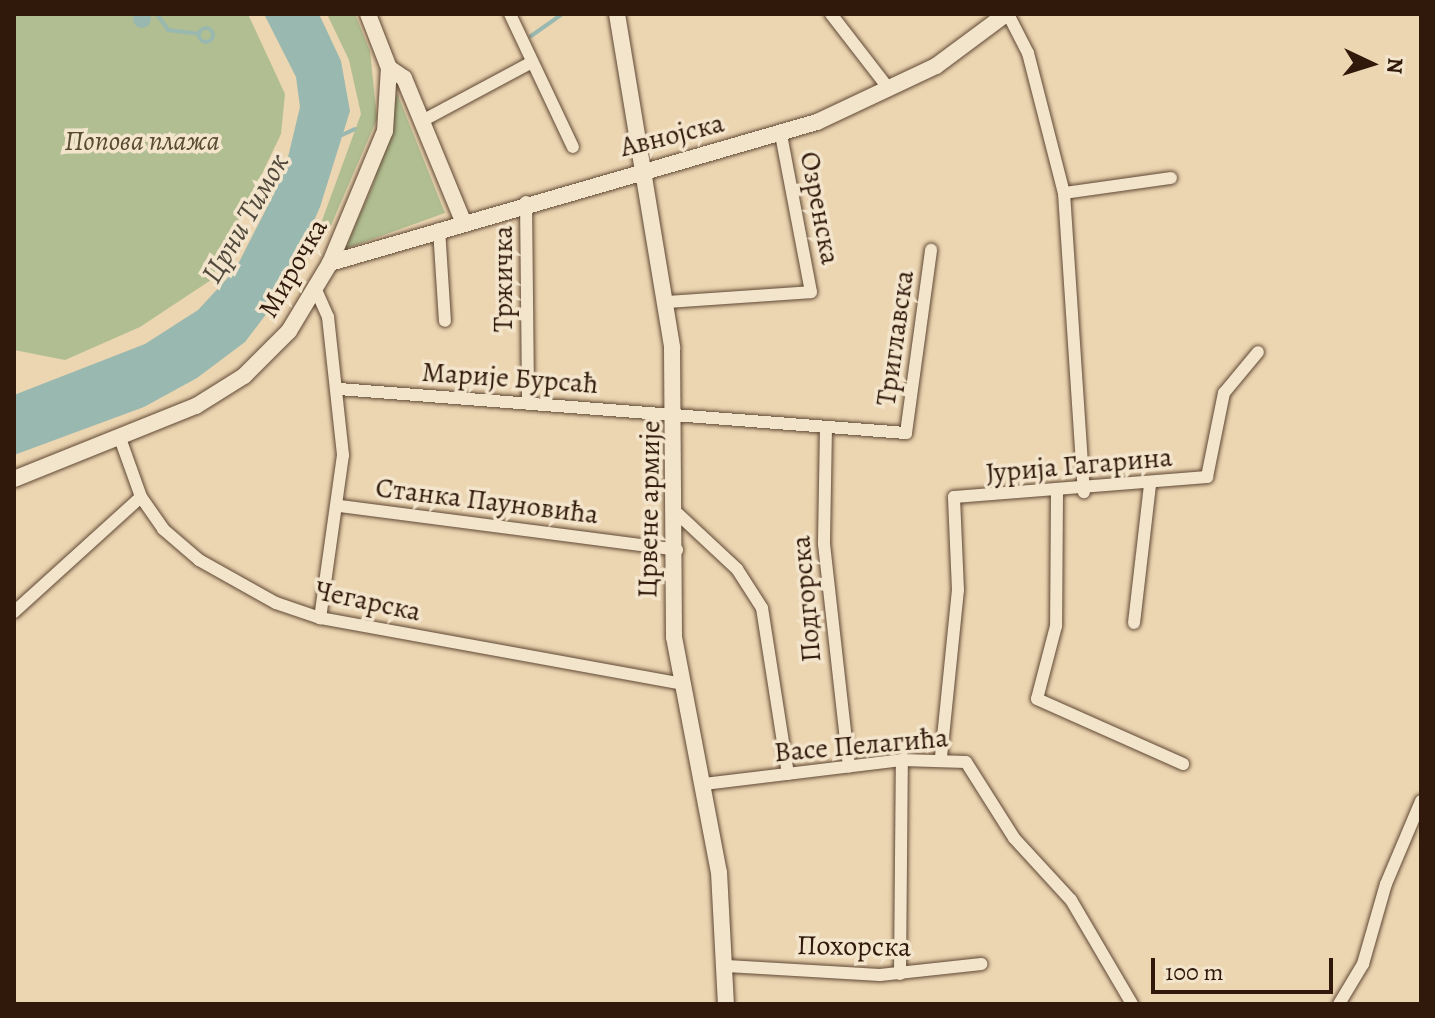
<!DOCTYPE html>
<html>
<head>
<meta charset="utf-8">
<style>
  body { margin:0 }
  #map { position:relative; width:1435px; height:1018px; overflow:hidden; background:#ecd5b1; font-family:Alegreya,serif }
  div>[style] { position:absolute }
  .green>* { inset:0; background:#b1be91 }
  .water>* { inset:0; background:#99b8af }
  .round { border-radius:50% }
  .stream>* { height:4px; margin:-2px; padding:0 2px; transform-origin:2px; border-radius:2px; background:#99b8af }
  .stream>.ring { margin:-2px; padding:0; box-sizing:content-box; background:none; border:4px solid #99b8af; border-radius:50% }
  .roads { filter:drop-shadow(0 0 2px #5f4834) drop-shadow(0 0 2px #5f4834) }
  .street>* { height:12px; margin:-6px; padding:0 6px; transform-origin:6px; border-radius:6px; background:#f3e4cc }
  .secondary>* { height:16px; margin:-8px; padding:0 8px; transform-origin:8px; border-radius:8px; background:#f3e4cc }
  span { translate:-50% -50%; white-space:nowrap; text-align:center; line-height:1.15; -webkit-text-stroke:7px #f3e4cc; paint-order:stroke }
  .street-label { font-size:28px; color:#30190a }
  .park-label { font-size:28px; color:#574b32; font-style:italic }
  .water-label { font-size:30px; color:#50493c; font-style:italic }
  .frame { position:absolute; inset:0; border:16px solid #30190a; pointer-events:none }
  .north { position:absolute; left:1331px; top:24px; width:80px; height:80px; -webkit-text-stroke:6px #f3e4cc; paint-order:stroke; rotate:94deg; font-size:22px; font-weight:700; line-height:32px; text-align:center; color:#30190a }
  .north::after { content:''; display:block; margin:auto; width:28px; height:36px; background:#30190a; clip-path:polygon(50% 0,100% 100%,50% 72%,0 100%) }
  .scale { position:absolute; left:1151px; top:958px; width:182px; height:36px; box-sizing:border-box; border:4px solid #30190a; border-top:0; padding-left:10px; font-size:24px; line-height:28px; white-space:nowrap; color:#30190a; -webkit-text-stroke:6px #f3e4cc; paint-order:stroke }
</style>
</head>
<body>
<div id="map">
  <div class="green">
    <div style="clip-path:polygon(14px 14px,248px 14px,285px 94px,281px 134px,211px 280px,140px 327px,65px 360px,14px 350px)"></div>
    <div style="clip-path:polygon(327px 14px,355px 14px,370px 51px,377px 119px,329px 230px,320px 226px,361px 114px,349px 60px)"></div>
    <div style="clip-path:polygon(397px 93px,445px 213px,345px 249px,374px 182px)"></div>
  </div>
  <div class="water">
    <div class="round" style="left:133px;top:10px;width:18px;height:18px"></div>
    <div style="clip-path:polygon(264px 14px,319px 14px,341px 61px,350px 111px,320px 207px,283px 292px,245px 342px,197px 378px,144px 407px,14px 455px,14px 395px,145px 344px,198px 310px,235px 270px,284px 174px,300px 107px,296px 77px)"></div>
  </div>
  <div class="stream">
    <div style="left:157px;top:14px;width:19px;rotate:55deg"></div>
    <div style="left:168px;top:30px;width:31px;rotate:7deg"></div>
    <div class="ring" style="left:199px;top:28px;width:10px;height:10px"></div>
    <div style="left:531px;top:36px;width:38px;rotate:-35deg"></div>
    <div style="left:342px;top:135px;width:14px;rotate:-25deg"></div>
  </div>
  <div class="roads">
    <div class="street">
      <div style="left:510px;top:14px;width:147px;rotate:64.7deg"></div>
      <div style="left:831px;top:14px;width:95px;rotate:52.3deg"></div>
      <div style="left:1008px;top:14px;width:44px;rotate:62.9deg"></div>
      <div style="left:1028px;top:53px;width:145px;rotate:75.6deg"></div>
      <div style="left:1064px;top:193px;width:300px;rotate:86.2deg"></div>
      <div style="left:422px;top:121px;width:125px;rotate:-28.2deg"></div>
      <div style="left:1064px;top:193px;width:108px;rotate:-8deg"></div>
      <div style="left:526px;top:202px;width:202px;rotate:89.4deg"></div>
      <div style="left:439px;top:229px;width:92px;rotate:86.3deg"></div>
      <div style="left:316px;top:290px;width:30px;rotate:66deg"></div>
      <div style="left:328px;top:317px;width:139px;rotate:83.8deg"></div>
      <div style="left:343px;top:455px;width:165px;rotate:98deg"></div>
      <div style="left:666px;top:302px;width:145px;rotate:-3.9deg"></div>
      <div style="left:811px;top:292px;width:161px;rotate:-100.8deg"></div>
      <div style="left:339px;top:389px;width:569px;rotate:4.44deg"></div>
      <div style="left:906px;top:433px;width:185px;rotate:-82.2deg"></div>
      <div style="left:826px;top:427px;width:117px;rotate:91deg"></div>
      <div style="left:824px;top:544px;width:224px;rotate:83.6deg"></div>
      <div style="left:121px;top:441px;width:59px;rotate:70.3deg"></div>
      <div style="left:141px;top:497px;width:39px;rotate:55deg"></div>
      <div style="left:163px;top:529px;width:48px;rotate:40.7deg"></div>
      <div style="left:199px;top:560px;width:88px;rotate:29.2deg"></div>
      <div style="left:276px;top:603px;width:46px;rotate:18.8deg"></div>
      <div style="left:320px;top:618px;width:368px;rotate:10.3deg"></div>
      <div style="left:1057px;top:494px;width:132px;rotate:90.4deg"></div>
      <div style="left:1056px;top:626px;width:75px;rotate:104.6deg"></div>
      <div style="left:1037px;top:699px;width:160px;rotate:24deg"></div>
      <div style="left:340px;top:506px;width:340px;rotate:7.4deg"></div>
      <div style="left:678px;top:514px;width:81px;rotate:43deg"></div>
      <div style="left:737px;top:569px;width:46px;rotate:57.3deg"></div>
      <div style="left:762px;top:608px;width:168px;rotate:81.1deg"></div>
      <div style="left:14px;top:612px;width:171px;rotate:-42.2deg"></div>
      <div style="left:1134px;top:623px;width:139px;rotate:-83.4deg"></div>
      <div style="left:941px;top:757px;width:168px;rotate:-84.2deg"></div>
      <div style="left:958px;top:590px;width:93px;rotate:-92.5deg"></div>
      <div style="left:954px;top:497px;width:254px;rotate:-4.5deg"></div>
      <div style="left:1207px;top:477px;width:86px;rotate:-78.6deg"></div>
      <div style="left:1224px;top:393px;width:53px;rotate:-50.3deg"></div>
      <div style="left:704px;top:784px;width:199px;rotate:-6.9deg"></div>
      <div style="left:902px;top:760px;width:64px;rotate:1.8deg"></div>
      <div style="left:966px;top:762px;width:90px;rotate:57.7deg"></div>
      <div style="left:1014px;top:838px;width:84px;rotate:47.4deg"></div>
      <div style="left:1071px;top:900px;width:121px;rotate:59.6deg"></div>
      <div style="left:727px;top:966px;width:153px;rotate:3.4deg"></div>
      <div style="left:880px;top:975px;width:102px;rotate:-6.2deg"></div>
      <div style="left:900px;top:974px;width:214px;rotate:-89.5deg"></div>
      <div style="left:1339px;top:1004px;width:47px;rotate:-59deg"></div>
      <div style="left:1363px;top:964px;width:83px;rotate:-74deg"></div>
      <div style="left:1386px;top:884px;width:90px;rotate:-67.1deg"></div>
    </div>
    <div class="secondary">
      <div style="left:617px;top:14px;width:338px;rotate:80.6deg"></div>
      <div style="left:672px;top:348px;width:289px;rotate:89.6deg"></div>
      <div style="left:674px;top:637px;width:239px;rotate:79.2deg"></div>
      <div style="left:719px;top:872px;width:132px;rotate:87deg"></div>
      <div style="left:389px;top:68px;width:18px;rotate:34deg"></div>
      <div style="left:404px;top:78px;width:155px;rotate:67.6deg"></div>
      <div style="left:330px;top:263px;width:507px;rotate:-16.15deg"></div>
      <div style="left:817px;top:122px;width:132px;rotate:-25.2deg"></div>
      <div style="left:936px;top:66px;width:87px;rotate:-36.6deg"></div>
      <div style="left:14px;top:479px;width:196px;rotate:-21.9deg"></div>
      <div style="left:196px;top:406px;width:57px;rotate:-32deg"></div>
      <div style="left:244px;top:376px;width:64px;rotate:-45deg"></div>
      <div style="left:289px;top:331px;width:79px;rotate:-58.9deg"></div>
      <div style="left:330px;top:263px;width:143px;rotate:-67.4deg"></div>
      <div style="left:385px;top:131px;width:63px;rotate:-86.4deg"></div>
      <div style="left:389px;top:68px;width:58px;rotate:-111.3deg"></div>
    </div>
  </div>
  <div class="street-label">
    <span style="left:672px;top:135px;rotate:-14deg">Авнојска</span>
    <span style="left:820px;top:208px;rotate:79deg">Озренска</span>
    <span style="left:293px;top:268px;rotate:-60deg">Мирочка</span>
    <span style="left:503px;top:279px;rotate:-90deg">Тржичка</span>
    <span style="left:895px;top:338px;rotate:-82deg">Триглавска</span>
    <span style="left:510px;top:378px;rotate:4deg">Марије Бурсаћ</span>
    <span style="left:1079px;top:465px;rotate:-5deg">Јурија Гагарина</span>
    <span style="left:487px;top:501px;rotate:7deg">Станка Пауновића</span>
    <span style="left:649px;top:509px;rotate:-89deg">Црвене армије</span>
    <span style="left:806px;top:599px;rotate:-95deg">Подгорска</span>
    <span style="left:368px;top:601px;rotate:12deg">Чегарска</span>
    <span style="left:861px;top:745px;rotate:-5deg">Васе Пелагића</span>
    <span style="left:854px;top:946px;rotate:1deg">Похорска</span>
  </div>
  <div class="park-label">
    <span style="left:142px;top:141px">Попова плажа</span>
  </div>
  <div class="water-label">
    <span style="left:245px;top:218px;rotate:-60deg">Црни Тимок</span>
  </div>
  <div class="frame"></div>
  <div class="north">N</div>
  <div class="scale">100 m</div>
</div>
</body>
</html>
